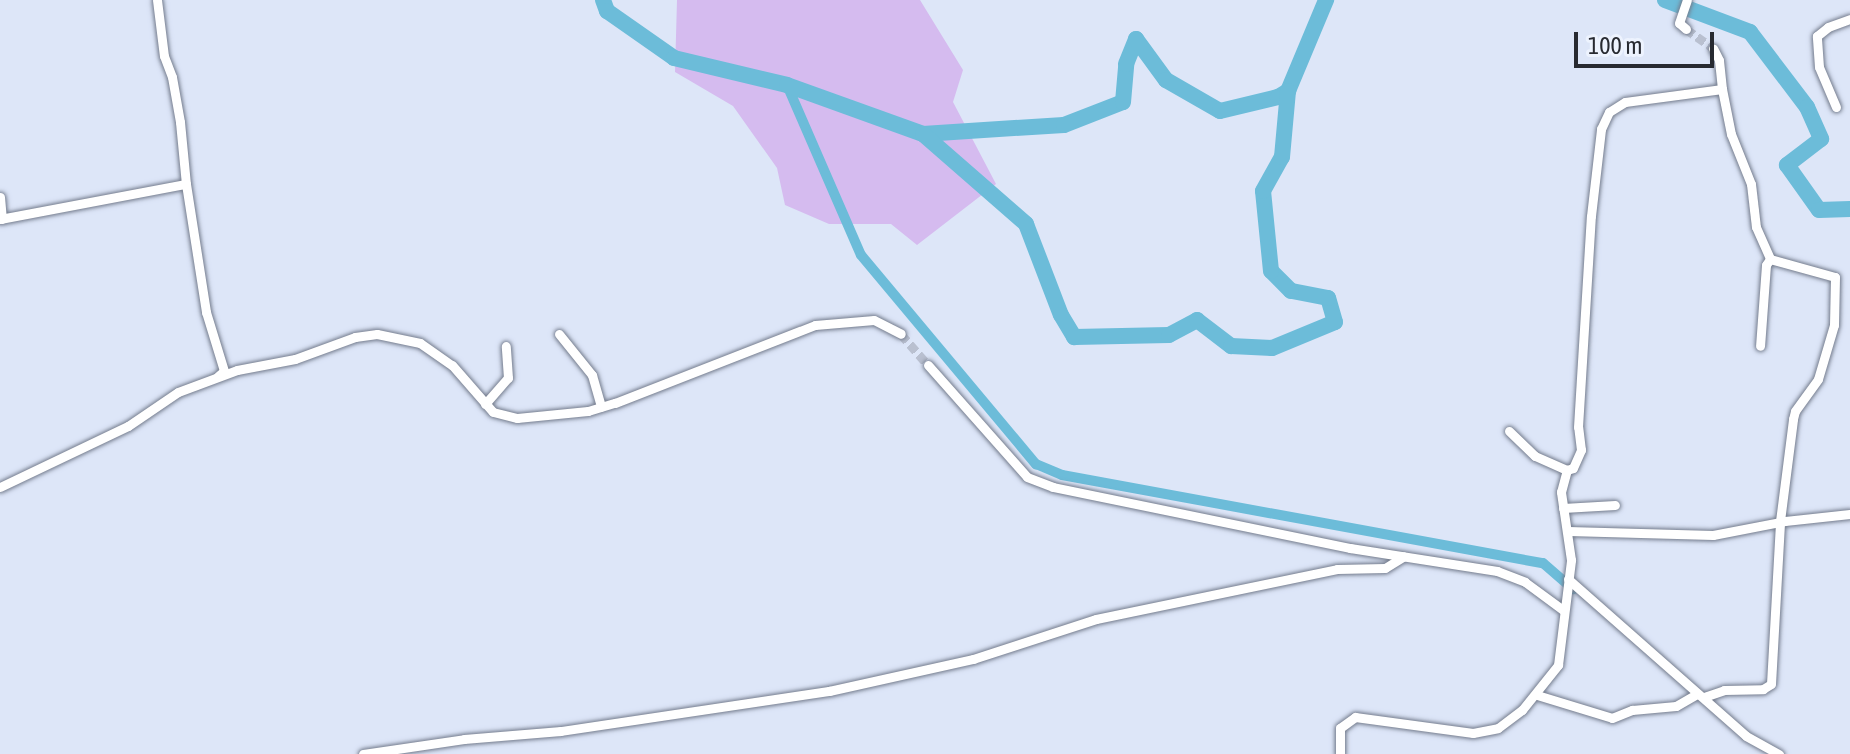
<!DOCTYPE html>
<html>
<head>
<meta charset="utf-8">
<style>
  body { margin:0 }
  #map { position:relative; width:1850px; height:754px; overflow:hidden; background:#dde6f8; font-family:"Asap Condensed",sans-serif }
  div>[style] { position:absolute }
  .green>* { inset:0; background:#d5bbef }
  .canal>* { height:10px; margin:-5px; padding:0 5px; transform-origin:5px; border-radius:5px; background:#6cbcd9 }
  .river>* { height:16px; margin:-8px; padding:0 8px; transform-origin:8px; border-radius:8px; background:#6cbcd9 }
  .street-tunnel>* { height:9px; margin-top:-4.5px; transform-origin:0; background:repeating-linear-gradient(90deg,#b9c0d0 0 9px,transparent 0 13.5px) }
  .roads { filter:drop-shadow(0 0 2px #747c8d) drop-shadow(0 0 2px #747c8d) }
  .street>* { height:9px; margin:-4.5px; padding:0 4.5px; transform-origin:4.5px; border-radius:4.5px; background:#fff }
  span { translate:-50% -50%; white-space:nowrap; text-align:center; line-height:1.15; -webkit-text-stroke:8px #edf3fe; paint-order:stroke }
  .scale { position:absolute; left:1574px; top:32px; width:140px; height:36px; box-sizing:border-box; border:4px solid #272a31; border-top:0; padding-left:10px; font-size:24px; line-height:28px; white-space:nowrap; color:#272a31; -webkit-text-stroke:6px #edf3fe; paint-order:stroke }
</style>
</head>
<body>
<div id="map">
  <div class="green">
    <div style="clip-path:polygon(677px 0,920px 0,963px 70px,953px 102px,996px 184px,917px 245px,891px 224px,829px 224px,785px 205px,777px 168px,733px 106px,675px 72px)"></div>
  </div>
  <div class="canal">
    <div style="left:787px;top:85px;width:185px;rotate:66.5deg"></div>
    <div style="left:861px;top:255px;width:273px;rotate:50.1deg"></div>
    <div style="left:1036px;top:464px;width:28px;rotate:23deg"></div>
    <div style="left:1062px;top:475px;width:489px;rotate:10.4deg"></div>
    <div style="left:1543px;top:563px;width:40px;rotate:41deg"></div>
  </div>
  <div class="river">
    <div style="left:603px;top:0;width:12px;rotate:70deg"></div>
    <div style="left:607px;top:11px;width:82px;rotate:35deg"></div>
    <div style="left:674px;top:58px;width:116px;rotate:13.4deg"></div>
    <div style="left:787px;top:85px;width:145px;rotate:19.8deg"></div>
    <div style="left:923px;top:134px;width:141px;rotate:-3.7deg"></div>
    <div style="left:1064px;top:125px;width:63px;rotate:-21.3deg"></div>
    <div style="left:1123px;top:102px;width:38px;rotate:-85deg"></div>
    <div style="left:1126px;top:64px;width:27px;rotate:-68deg"></div>
    <div style="left:1136px;top:39px;width:51px;rotate:53.8deg"></div>
    <div style="left:1166px;top:80px;width:62px;rotate:29.9deg"></div>
    <div style="left:1220px;top:111px;width:60px;rotate:-13.6deg"></div>
    <div style="left:1278px;top:97px;width:12px;rotate:-31deg"></div>
    <div style="left:1288px;top:91px;width:99px;rotate:-67.3deg"></div>
    <div style="left:1665px;top:0;width:91px;rotate:20.6deg"></div>
    <div style="left:1750px;top:32px;width:94px;rotate:52.8deg"></div>
    <div style="left:1807px;top:107px;width:35px;rotate:66deg"></div>
    <div style="left:1821px;top:139px;width:43px;rotate:142.6deg"></div>
    <div style="left:1787px;top:165px;width:55px;rotate:54.6deg"></div>
    <div style="left:1819px;top:210px;width:31px;rotate:-2deg"></div>
    <div style="left:923px;top:134px;width:137px;rotate:41.1deg"></div>
    <div style="left:1026px;top:224px;width:97px;rotate:69deg"></div>
    <div style="left:1061px;top:315px;width:26px;rotate:59deg"></div>
    <div style="left:1074px;top:337px;width:95px;rotate:-1.2deg"></div>
    <div style="left:1169px;top:335px;width:32px;rotate:-28deg"></div>
    <div style="left:1197px;top:320px;width:43px;rotate:37.4deg"></div>
    <div style="left:1231px;top:346px;width:41px;rotate:2.8deg"></div>
    <div style="left:1272px;top:348px;width:68px;rotate:-22.4deg"></div>
    <div style="left:1335px;top:322px;width:25px;rotate:-106deg"></div>
    <div style="left:1328px;top:298px;width:38px;rotate:-169deg"></div>
    <div style="left:1291px;top:291px;width:28px;rotate:-135deg"></div>
    <div style="left:1271px;top:271px;width:80px;rotate:-95.7deg"></div>
    <div style="left:1263px;top:191px;width:39px;rotate:-61deg"></div>
    <div style="left:1282px;top:157px;width:66px;rotate:-84.8deg"></div>
  </div>
  <div class="street-tunnel">
    <div style="left:1686px;top:29px;width:33px;rotate:35deg"></div>
    <div style="left:901px;top:334px;width:41px;rotate:48.9deg"></div>
  </div>
  <div class="roads">
    <div class="street">
      <div style="left:157px;top:0;width:56px;rotate:82.9deg"></div>
      <div style="left:164px;top:56px;width:22px;rotate:69deg"></div>
      <div style="left:172px;top:77px;width:46px;rotate:79.9deg"></div>
      <div style="left:180px;top:122px;width:62px;rotate:84.5deg"></div>
      <div style="left:186px;top:184px;width:130px;rotate:81.1deg"></div>
      <div style="left:206px;top:312px;width:62px;rotate:73deg"></div>
      <div style="left:224px;top:371px;width:8px;rotate:140deg"></div>
      <div style="left:1686px;top:29px;width:9px;rotate:-139deg"></div>
      <div style="left:1679px;top:23px;width:24px;rotate:-71deg"></div>
      <div style="left:1722px;top:89px;width:46px;rotate:78.7deg"></div>
      <div style="left:1731px;top:134px;width:54px;rotate:68.2deg"></div>
      <div style="left:1751px;top:184px;width:43px;rotate:83.4deg"></div>
      <div style="left:1756px;top:227px;width:35px;rotate:66deg"></div>
      <div style="left:1770px;top:259px;width:7px;rotate:124deg"></div>
      <div style="left:1766px;top:265px;width:81px;rotate:94.2deg"></div>
      <div style="left:1836px;top:107px;width:43px;rotate:-113deg"></div>
      <div style="left:1819px;top:67px;width:31px;rotate:-94deg"></div>
      <div style="left:1817px;top:36px;width:14px;rotate:-39deg"></div>
      <div style="left:1828px;top:27px;width:23px;rotate:-20deg"></div>
      <div style="left:0;top:197px;width:22px;rotate:85deg"></div>
      <div style="left:0;top:219px;width:189px;rotate:-10.7deg"></div>
      <div style="left:559px;top:334px;width:53px;rotate:51.2deg"></div>
      <div style="left:592px;top:375px;width:33px;rotate:74deg"></div>
      <div style="left:928px;top:365px;width:149px;rotate:48.5deg"></div>
      <div style="left:1027px;top:477px;width:28px;rotate:21deg"></div>
      <div style="left:1053px;top:487px;width:303px;rotate:11.6deg"></div>
      <div style="left:1350px;top:548px;width:149px;rotate:8.9deg"></div>
      <div style="left:1497px;top:571px;width:30px;rotate:21deg"></div>
      <div style="left:1525px;top:582px;width:47px;rotate:36.4deg"></div>
      <div style="left:485px;top:404px;width:35px;rotate:-49deg"></div>
      <div style="left:508px;top:378px;width:32px;rotate:-94deg"></div>
      <div style="left:1509px;top:431px;width:36px;rotate:44deg"></div>
      <div style="left:1535px;top:456px;width:35px;rotate:24deg"></div>
      <div style="left:0;top:487px;width:142px;rotate:-25.5deg"></div>
      <div style="left:128px;top:426px;width:60px;rotate:-34.2deg"></div>
      <div style="left:178px;top:392px;width:63px;rotate:-20.4deg"></div>
      <div style="left:237px;top:370px;width:59px;rotate:-10.7deg"></div>
      <div style="left:295px;top:359px;width:64px;rotate:-20.1deg"></div>
      <div style="left:355px;top:337px;width:22px;rotate:-8deg"></div>
      <div style="left:377px;top:334px;width:44px;rotate:11.8deg"></div>
      <div style="left:420px;top:343px;width:39px;rotate:35deg"></div>
      <div style="left:452px;top:365px;width:62px;rotate:48.9deg"></div>
      <div style="left:493px;top:412px;width:25px;rotate:14deg"></div>
      <div style="left:517px;top:418px;width:71px;rotate:-5.6deg"></div>
      <div style="left:588px;top:411px;width:28px;rotate:-17deg"></div>
      <div style="left:615px;top:403px;width:215px;rotate:-21.3deg"></div>
      <div style="left:815px;top:325px;width:59px;rotate:-4.8deg"></div>
      <div style="left:874px;top:320px;width:30px;rotate:27deg"></div>
      <div style="left:1563px;top:508px;width:52px;rotate:-3.3deg"></div>
      <div style="left:1568px;top:531px;width:145px;rotate:1.6deg"></div>
      <div style="left:1713px;top:535px;width:73px;rotate:-11deg"></div>
      <div style="left:1785px;top:521px;width:65px;rotate:-6.1deg"></div>
      <div style="left:1568px;top:579px;width:237px;rotate:41.4deg"></div>
      <div style="left:1746px;top:736px;width:38px;rotate:29deg"></div>
      <div style="left:1537px;top:695px;width:78px;rotate:17deg"></div>
      <div style="left:1612px;top:718px;width:22px;rotate:-22deg"></div>
      <div style="left:1632px;top:710px;width:44px;rotate:-5.2deg"></div>
      <div style="left:1676px;top:706px;width:24px;rotate:-30deg"></div>
      <div style="left:1704px;top:697px;width:21px;rotate:-19deg"></div>
      <div style="left:1724px;top:690px;width:39px;rotate:-1deg"></div>
      <div style="left:1763px;top:689px;width:9px;rotate:-32deg"></div>
      <div style="left:1771px;top:684px;width:163px;rotate:-86.8deg"></div>
      <div style="left:1780px;top:521px;width:103px;rotate:-82.7deg"></div>
      <div style="left:1793px;top:419px;width:8px;rotate:-76deg"></div>
      <div style="left:1795px;top:411px;width:39px;rotate:-54deg"></div>
      <div style="left:1818px;top:379px;width:56px;rotate:-73.5deg"></div>
      <div style="left:1834px;top:325px;width:48px;rotate:-88.8deg"></div>
      <div style="left:1835px;top:277px;width:67px;rotate:-164.5deg"></div>
      <div style="left:363px;top:754px;width:102px;rotate:-8.4deg"></div>
      <div style="left:464px;top:739px;width:97px;rotate:-4.7deg"></div>
      <div style="left:561px;top:731px;width:271px;rotate:-8.5deg"></div>
      <div style="left:829px;top:691px;width:148px;rotate:-12.5deg"></div>
      <div style="left:973px;top:659px;width:129px;rotate:-18deg"></div>
      <div style="left:1096px;top:619px;width:246px;rotate:-11.7deg"></div>
      <div style="left:1337px;top:569px;width:48px;rotate:-1.2deg"></div>
      <div style="left:1385px;top:568px;width:22px;rotate:-32deg"></div>
      <div style="left:1340px;top:754px;width:26px;rotate:-90deg"></div>
      <div style="left:1340px;top:728px;width:19px;rotate:-36deg"></div>
      <div style="left:1355px;top:717px;width:119px;rotate:7.7deg"></div>
      <div style="left:1473px;top:733px;width:25px;rotate:-11deg"></div>
      <div style="left:1498px;top:728px;width:30px;rotate:-37deg"></div>
      <div style="left:1522px;top:710px;width:58px;rotate:-51.3deg"></div>
      <div style="left:1558px;top:665px;width:106px;rotate:-82.9deg"></div>
      <div style="left:1571px;top:560px;width:69px;rotate:-98.4deg"></div>
      <div style="left:1561px;top:492px;width:23px;rotate:-75deg"></div>
      <div style="left:1567px;top:470px;width:6px;rotate:-18deg"></div>
      <div style="left:1573px;top:468px;width:20px;rotate:-66deg"></div>
      <div style="left:1581px;top:450px;width:23px;rotate:-97deg"></div>
      <div style="left:1578px;top:427px;width:211px;rotate:-86.5deg"></div>
      <div style="left:1591px;top:216px;width:88px;rotate:-83.4deg"></div>
      <div style="left:1601px;top:129px;width:19px;rotate:-65deg"></div>
      <div style="left:1609px;top:112px;width:19px;rotate:-32deg"></div>
      <div style="left:1625px;top:102px;width:98px;rotate:-7.6deg"></div>
      <div style="left:1722px;top:89px;width:29px;rotate:-96deg"></div>
      <div style="left:1719px;top:60px;width:13px;rotate:-117deg"></div>
    </div>
  </div>
  <div class="scale">100 m</div>
</div>
</body>
</html>
